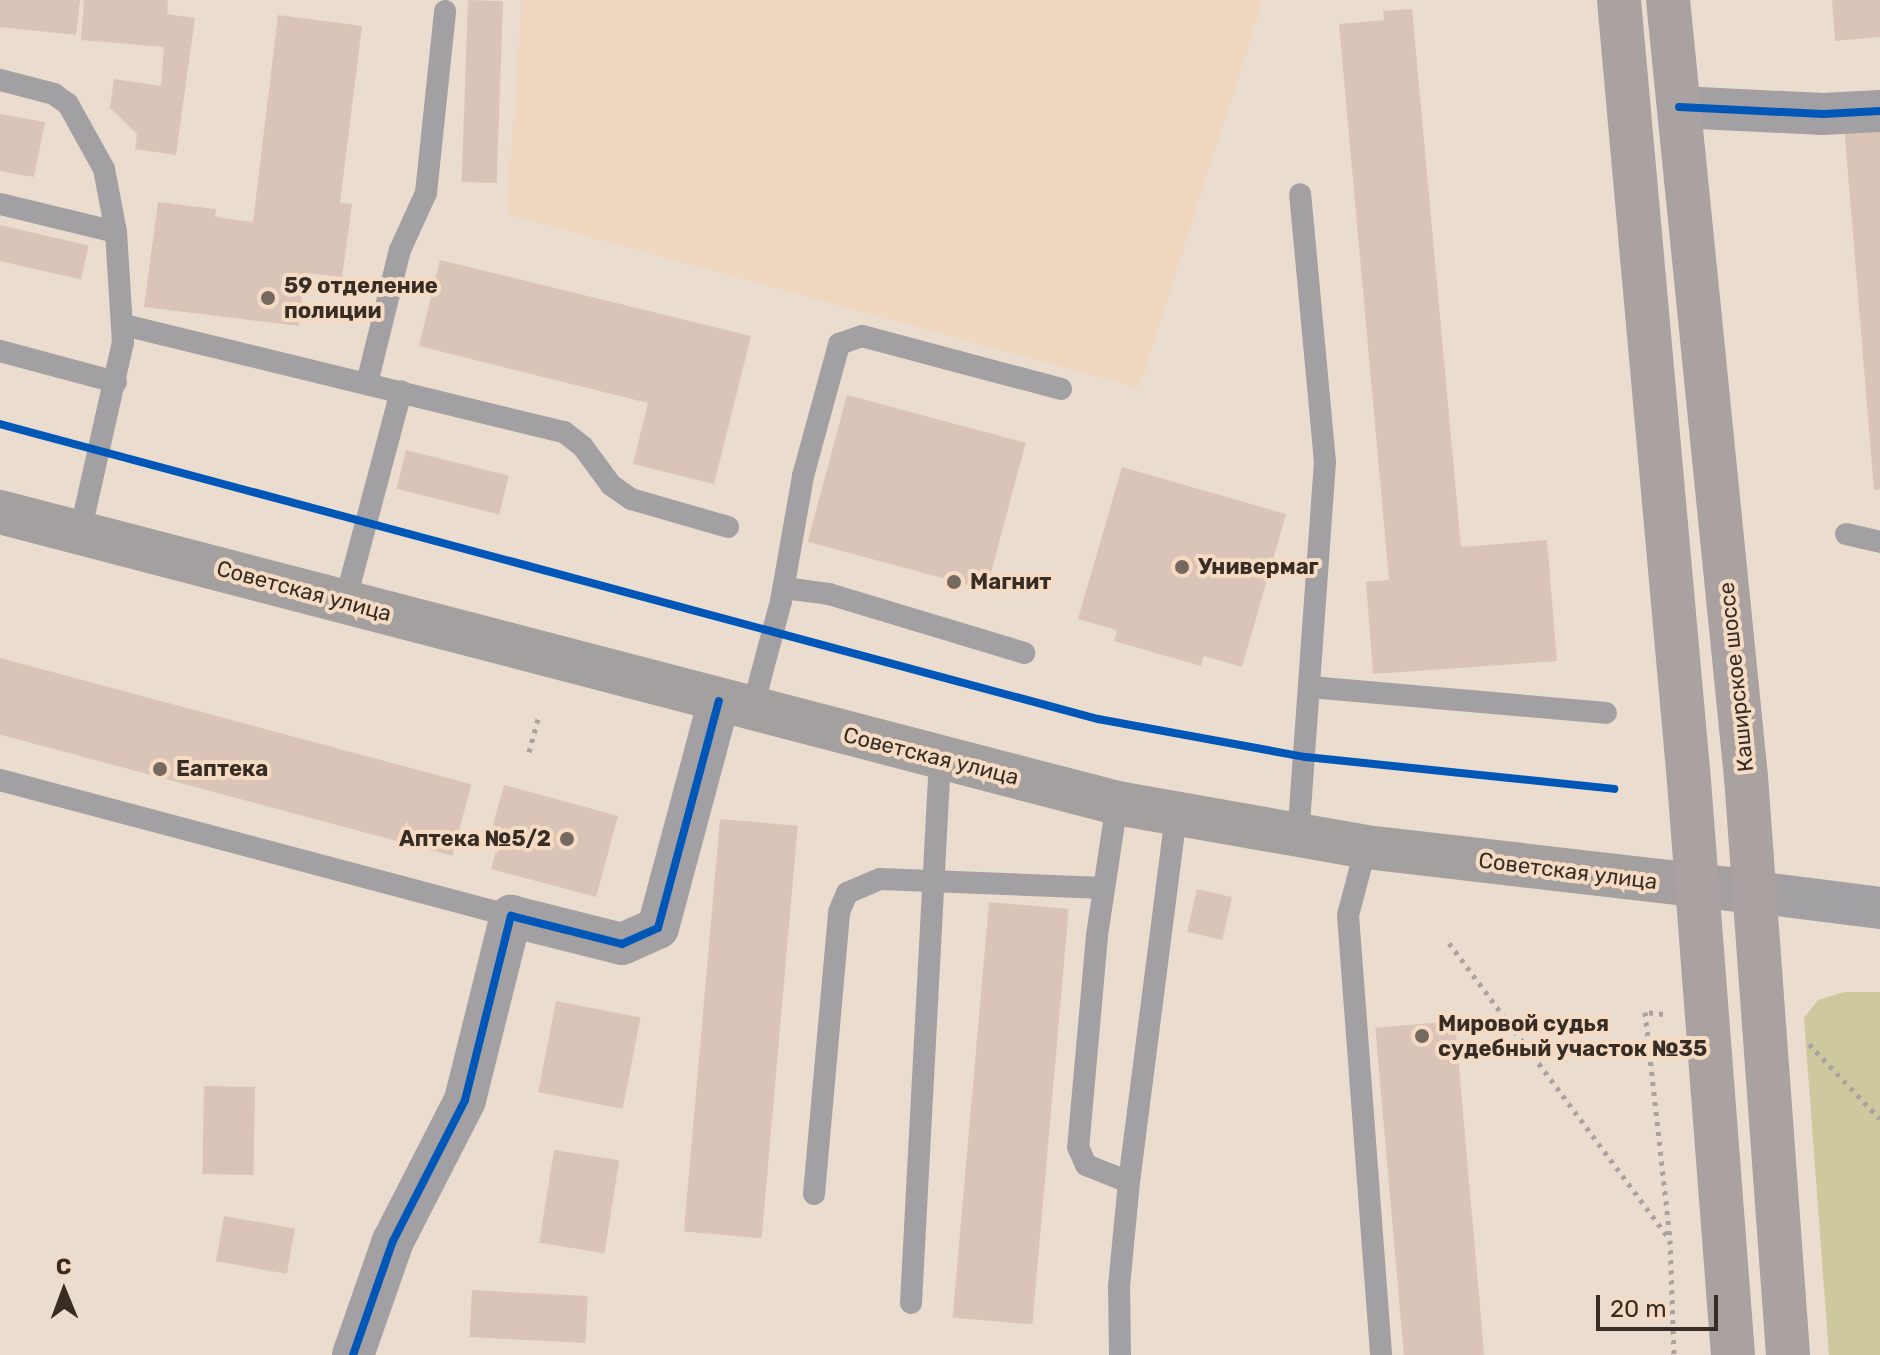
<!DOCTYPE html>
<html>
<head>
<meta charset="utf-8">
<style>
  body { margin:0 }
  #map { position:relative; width:1880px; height:1355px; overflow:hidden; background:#eadcce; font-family:Rubik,sans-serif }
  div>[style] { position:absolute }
  .built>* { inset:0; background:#efd7c0 }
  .green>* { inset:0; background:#cdc89e }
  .building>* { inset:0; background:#dac4b8; transform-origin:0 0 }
  .path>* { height:5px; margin-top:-2.5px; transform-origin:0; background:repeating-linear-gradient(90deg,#a8a3a1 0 4px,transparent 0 10px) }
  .service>* { height:22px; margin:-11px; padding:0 11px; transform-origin:11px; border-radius:11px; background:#a3a0a3 }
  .minor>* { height:42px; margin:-21px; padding:0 21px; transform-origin:21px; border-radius:21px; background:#a3a0a3 }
  .secondary>* { height:44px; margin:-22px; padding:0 22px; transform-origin:22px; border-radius:22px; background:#a4a09f }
  .primary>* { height:44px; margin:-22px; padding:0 22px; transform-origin:22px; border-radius:22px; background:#a9a2a0 }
  .cycleway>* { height:8px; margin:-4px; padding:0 4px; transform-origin:4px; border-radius:4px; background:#0057b8 }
  .dots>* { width:22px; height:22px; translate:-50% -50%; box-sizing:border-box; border:4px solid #f5dbc3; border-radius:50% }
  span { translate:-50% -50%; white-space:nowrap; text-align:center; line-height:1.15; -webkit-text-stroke:8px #f5dbc3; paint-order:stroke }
  .poi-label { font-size:22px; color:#372d24; font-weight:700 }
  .left { translate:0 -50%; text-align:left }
  .right { translate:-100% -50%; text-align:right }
  .street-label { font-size:22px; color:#372d24 }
  .north { position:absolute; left:24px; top:1251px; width:80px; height:80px; -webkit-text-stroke:6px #f5dbc3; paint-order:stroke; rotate:359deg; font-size:22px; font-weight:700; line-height:32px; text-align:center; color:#372d24 }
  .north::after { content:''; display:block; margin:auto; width:28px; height:36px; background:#372d24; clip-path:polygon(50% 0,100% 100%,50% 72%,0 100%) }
  .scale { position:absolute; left:1596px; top:1295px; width:122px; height:36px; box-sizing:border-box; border:4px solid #372d24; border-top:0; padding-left:10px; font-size:24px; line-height:28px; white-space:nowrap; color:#372d24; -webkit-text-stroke:6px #f5dbc3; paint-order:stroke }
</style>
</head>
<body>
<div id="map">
  <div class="built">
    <div style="clip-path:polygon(522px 0,1263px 0,1139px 388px,507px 214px)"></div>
  </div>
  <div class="green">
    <div style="clip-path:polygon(1844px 992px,1880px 992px,1880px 1355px,1829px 1355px,1804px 1018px,1818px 1000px)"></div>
  </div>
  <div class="building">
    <div style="clip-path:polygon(0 0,80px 0,76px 35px,0 27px)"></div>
    <div style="clip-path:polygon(84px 0,168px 0,167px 14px,195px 18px,176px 155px,135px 149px,137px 134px,110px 108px,114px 79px,161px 86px,164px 47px,81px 40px)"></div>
    <div style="left:468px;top:0;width:35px;height:182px;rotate:2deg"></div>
    <div style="clip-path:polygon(1832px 0,1880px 0,1880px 37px,1835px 41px)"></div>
    <div style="clip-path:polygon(1412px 9px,1461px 547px,1547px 540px,1557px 661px,1373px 674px,1366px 582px,1389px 580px,1339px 24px,1384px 20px,1383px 11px)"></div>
    <div style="clip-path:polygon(278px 15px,362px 26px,340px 203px,352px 204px,342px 277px,305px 273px,298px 326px,144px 307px,158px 202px,216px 209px,215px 217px,253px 222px)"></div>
    <div style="clip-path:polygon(0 114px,45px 122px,34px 177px,0 171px)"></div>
    <div style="clip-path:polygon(1880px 122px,1880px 489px,1874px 490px,1844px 125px)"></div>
    <div style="left:0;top:225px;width:91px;height:35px;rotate:13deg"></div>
    <div style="clip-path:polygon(440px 260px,751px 336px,714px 484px,633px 464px,648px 403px,419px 346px)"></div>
    <div style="left:847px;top:395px;width:185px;height:152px;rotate:15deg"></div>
    <div style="left:406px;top:450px;width:106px;height:40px;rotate:14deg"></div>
    <div style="clip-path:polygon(1122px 467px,1286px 514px,1242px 667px,1204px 656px,1201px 666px,1114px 641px,1117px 630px,1078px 619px)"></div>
    <div style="left:0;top:658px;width:488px;height:74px;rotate:15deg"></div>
    <div style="clip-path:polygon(504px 785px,618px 816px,596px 897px,491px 869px,502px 828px,493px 825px)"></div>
    <div style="left:720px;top:819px;width:78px;height:414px;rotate:5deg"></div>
    <div style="left:1197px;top:889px;width:36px;height:44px;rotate:13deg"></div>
    <div style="left:989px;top:902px;width:80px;height:417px;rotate:5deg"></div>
    <div style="left:556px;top:1001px;width:86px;height:93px;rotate:11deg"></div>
    <div style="left:1455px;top:1021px;width:335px;height:80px;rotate:85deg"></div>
    <div style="left:204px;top:1086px;width:51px;height:88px;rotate:1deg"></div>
    <div style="left:554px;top:1150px;width:66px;height:94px;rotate:9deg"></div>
    <div style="left:224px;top:1216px;width:72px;height:46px;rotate:10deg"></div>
    <div style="left:472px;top:1290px;width:116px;height:47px;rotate:3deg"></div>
  </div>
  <div class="path">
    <div style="left:529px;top:752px;width:38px;rotate:-75deg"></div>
    <div style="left:1449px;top:943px;width:370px;rotate:53.3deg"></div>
    <div style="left:1663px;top:1014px;width:18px;rotate:-174deg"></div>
    <div style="left:1645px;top:1012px;width:229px;rotate:83.7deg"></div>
    <div style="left:1670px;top:1240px;width:115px;rotate:88deg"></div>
    <div style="left:1809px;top:1044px;width:103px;rotate:46.6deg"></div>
  </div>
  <div class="service">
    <div style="left:0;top:80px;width:56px;rotate:14.5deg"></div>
    <div style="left:54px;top:94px;width:17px;rotate:36deg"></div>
    <div style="left:68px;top:104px;width:74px;rotate:61deg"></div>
    <div style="left:104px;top:169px;width:64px;rotate:79.2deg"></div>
    <div style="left:0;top:204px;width:119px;rotate:13.6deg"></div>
    <div style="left:116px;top:232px;width:110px;rotate:86.4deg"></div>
    <div style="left:123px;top:342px;width:196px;rotate:102.7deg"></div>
    <div style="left:124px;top:325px;width:453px;rotate:13.7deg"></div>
    <div style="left:564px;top:432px;width:24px;rotate:38deg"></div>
    <div style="left:583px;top:447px;width:47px;rotate:53.6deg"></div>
    <div style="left:611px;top:485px;width:24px;rotate:35deg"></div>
    <div style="left:631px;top:499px;width:101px;rotate:16.1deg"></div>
    <div style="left:0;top:351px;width:120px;rotate:15deg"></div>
    <div style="left:367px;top:383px;width:137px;rotate:-76.1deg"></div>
    <div style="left:400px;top:250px;width:63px;rotate:-65.5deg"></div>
    <div style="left:426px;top:193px;width:183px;rotate:-84deg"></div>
    <div style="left:1846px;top:534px;width:35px;rotate:13deg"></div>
    <div style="left:784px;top:588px;width:45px;rotate:7.6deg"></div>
    <div style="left:829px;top:594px;width:204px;rotate:16.8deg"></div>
    <div style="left:345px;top:602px;width:218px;rotate:-75.1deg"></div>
    <div style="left:1310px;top:687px;width:297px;rotate:5deg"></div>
    <div style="left:752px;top:710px;width:113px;rotate:-75.1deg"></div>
    <div style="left:781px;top:601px;width:127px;rotate:-80deg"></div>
    <div style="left:803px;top:476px;width:137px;rotate:-74.7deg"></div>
    <div style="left:839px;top:344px;width:24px;rotate:-19deg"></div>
    <div style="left:862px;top:336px;width:206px;rotate:14.9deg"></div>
    <div style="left:0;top:780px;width:529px;rotate:14.9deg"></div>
    <div style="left:1117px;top:803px;width:134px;rotate:98.6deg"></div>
    <div style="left:1097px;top:936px;width:212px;rotate:95.1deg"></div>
    <div style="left:1078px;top:1147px;width:20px;rotate:66deg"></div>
    <div style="left:1086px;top:1165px;width:46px;rotate:21.6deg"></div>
    <div style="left:1298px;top:838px;width:377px;rotate:-85.9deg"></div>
    <div style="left:1325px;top:462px;width:269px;rotate:-95.3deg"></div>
    <div style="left:1366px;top:847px;width:70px;rotate:104.8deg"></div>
    <div style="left:1348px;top:915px;width:441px;rotate:85.7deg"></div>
    <div style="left:814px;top:1194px;width:283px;rotate:-84.9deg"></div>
    <div style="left:839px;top:912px;width:21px;rotate:-67deg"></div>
    <div style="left:847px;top:893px;width:36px;rotate:-23deg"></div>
    <div style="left:880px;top:879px;width:224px;rotate:2.3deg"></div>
    <div style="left:911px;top:1303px;width:546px;rotate:-86.95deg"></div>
    <div style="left:1120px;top:1355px;width:69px;rotate:-90.8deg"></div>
    <div style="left:1119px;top:1286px;width:104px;rotate:-84.5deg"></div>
    <div style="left:1129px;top:1182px;width:369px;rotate:-82.7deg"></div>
  </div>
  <div class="minor">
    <div style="left:1679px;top:107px;width:144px;rotate:2.8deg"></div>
    <div style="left:1823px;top:114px;width:57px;rotate:-3deg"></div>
    <div style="left:1754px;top:892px;width:127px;rotate:7.2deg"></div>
    <div style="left:353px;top:1355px;width:121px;rotate:-70.7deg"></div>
    <div style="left:393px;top:1241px;width:158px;rotate:-62.9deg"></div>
    <div style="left:465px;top:1100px;width:190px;rotate:-76deg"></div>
    <div style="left:511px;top:916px;width:114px;rotate:14.2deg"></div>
    <div style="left:622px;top:944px;width:39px;rotate:-24deg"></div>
    <div style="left:658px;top:928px;width:235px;rotate:-75deg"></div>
  </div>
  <div class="secondary">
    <div style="left:0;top:512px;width:1154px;rotate:14.6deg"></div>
    <div style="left:1117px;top:803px;width:253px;rotate:10deg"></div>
    <div style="left:1366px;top:847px;width:391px;rotate:6.6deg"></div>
  </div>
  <div class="primary">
    <div style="left:1619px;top:0;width:784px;rotate:84.88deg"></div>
    <div style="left:1689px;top:781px;width:576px;rotate:85.62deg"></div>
    <div style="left:1668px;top:0;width:781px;rotate:84.27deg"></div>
    <div style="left:1746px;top:777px;width:580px;rotate:85.84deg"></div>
  </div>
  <div class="cycleway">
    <div style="left:1679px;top:107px;width:144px;rotate:2.8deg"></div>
    <div style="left:1823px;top:114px;width:57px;rotate:-3deg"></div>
    <div style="left:0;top:424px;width:1137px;rotate:15.04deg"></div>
    <div style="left:1098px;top:719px;width:211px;rotate:10.4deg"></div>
    <div style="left:1306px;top:757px;width:310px;rotate:5.9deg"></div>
    <div style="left:353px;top:1355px;width:121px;rotate:-70.7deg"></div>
    <div style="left:393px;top:1241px;width:158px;rotate:-62.9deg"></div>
    <div style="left:465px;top:1100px;width:190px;rotate:-76deg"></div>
    <div style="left:511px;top:916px;width:114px;rotate:14.2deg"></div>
    <div style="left:622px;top:944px;width:39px;rotate:-24deg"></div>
    <div style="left:658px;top:928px;width:235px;rotate:-75deg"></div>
  </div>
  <div class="dots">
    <div style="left:268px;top:298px;background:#766a60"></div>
    <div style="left:1182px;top:567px;background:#766a60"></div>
    <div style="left:954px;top:582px;background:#766a60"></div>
    <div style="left:160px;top:769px;background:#766a60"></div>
    <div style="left:567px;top:839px;background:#766a60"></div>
    <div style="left:1422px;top:1036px;background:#766a60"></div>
  </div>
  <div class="poi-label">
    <span class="left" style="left:284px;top:298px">59 отделение<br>полиции</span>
    <span class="left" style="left:1198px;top:567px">Универмаг</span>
    <span class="left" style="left:970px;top:582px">Магнит</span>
    <span class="left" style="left:176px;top:769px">Еаптека</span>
    <span class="right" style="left:551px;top:839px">Аптека №5/2</span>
    <span class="left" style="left:1438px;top:1036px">Мировой судья<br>судебный участок №35</span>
  </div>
  <div class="street-label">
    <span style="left:304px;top:591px;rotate:15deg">Советская улица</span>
    <span style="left:1736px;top:677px;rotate:-96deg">Каширское шоссе</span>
    <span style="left:931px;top:756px;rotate:14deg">Советская улица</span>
    <span style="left:1568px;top:871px;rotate:7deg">Советская улица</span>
  </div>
  <div class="north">С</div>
  <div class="scale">20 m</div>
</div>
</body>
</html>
